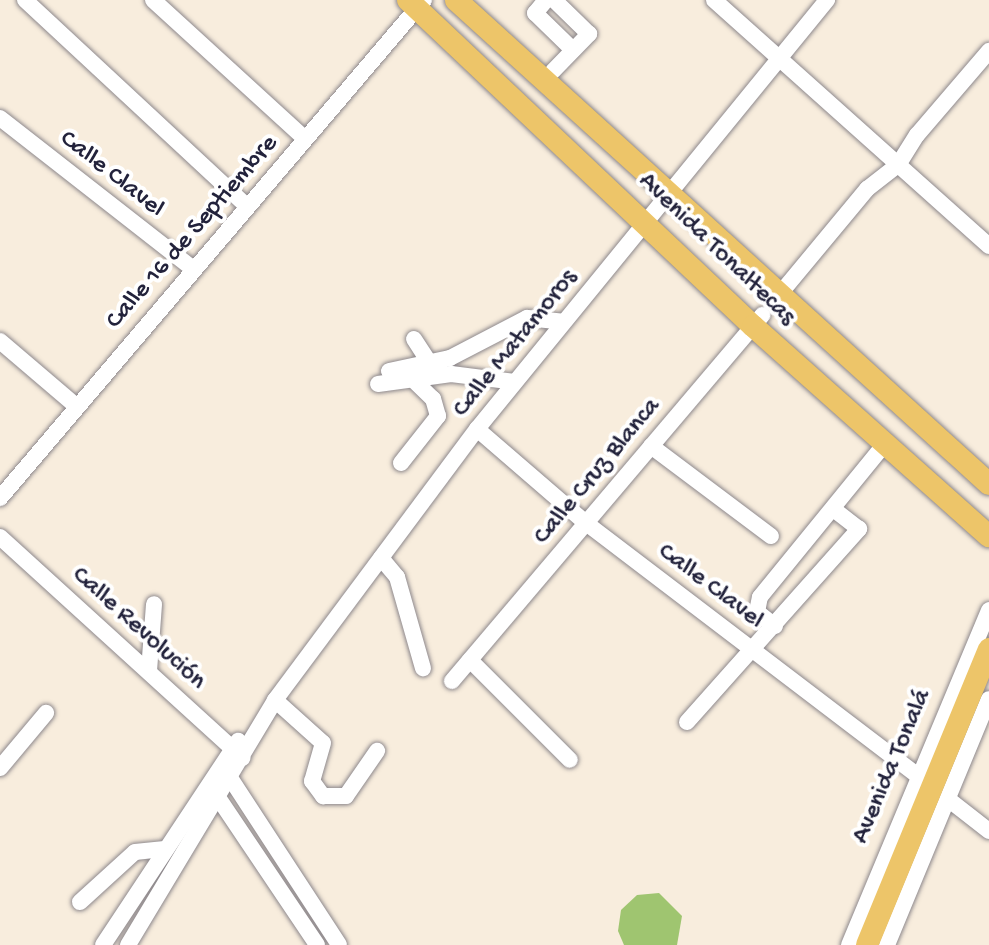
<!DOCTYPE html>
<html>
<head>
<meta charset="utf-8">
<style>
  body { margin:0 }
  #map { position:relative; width:989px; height:945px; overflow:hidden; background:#f8eddd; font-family:"Gochi Hand",sans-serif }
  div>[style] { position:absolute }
  .green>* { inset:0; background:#9fc570 }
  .roads { filter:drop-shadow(0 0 2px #8d888c) drop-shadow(0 0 2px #8d888c) }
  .minor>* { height:16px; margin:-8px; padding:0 8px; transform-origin:8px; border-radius:8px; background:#fff }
  .major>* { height:22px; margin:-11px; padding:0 11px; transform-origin:11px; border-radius:11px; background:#edc569 }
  span { translate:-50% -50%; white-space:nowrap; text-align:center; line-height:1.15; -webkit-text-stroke:8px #fff; paint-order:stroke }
  .street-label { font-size:26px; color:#22223b }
</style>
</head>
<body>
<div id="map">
  <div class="green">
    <div style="clip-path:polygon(659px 893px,682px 916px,677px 945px,624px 945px,618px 931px,621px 910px,637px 895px)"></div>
  </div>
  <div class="roads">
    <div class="minor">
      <div style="left:25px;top:0;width:303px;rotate:42.9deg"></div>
      <div style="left:153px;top:0;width:206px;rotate:42.4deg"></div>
      <div style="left:546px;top:0;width:17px;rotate:130deg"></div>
      <div style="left:535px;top:13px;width:53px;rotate:44.2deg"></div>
      <div style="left:714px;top:0;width:369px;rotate:41.8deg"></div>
      <div style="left:553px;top:71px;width:52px;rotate:-45.8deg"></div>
      <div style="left:589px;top:34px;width:49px;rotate:-135.8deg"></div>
      <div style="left:0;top:118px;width:245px;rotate:38deg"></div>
      <div style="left:779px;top:295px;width:138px;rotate:-50.3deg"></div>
      <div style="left:867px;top:189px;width:39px;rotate:-38deg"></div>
      <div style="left:898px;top:165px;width:36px;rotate:-58deg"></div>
      <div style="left:917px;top:135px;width:111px;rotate:-49.4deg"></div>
      <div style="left:414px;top:339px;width:27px;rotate:57deg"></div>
      <div style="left:0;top:341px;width:100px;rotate:40.5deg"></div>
      <div style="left:389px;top:371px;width:62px;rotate:-12deg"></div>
      <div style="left:450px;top:358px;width:87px;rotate:-27.5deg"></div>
      <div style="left:527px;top:318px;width:36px;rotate:6deg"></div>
      <div style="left:378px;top:384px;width:74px;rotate:-7.8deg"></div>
      <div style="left:451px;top:374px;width:64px;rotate:7.1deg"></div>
      <div style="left:477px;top:429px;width:144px;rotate:40.8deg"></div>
      <div style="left:586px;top:523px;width:419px;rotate:37.3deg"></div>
      <div style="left:651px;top:446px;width:150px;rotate:36.9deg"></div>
      <div style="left:401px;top:463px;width:60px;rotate:-51.8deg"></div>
      <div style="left:438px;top:416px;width:18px;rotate:-106deg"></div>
      <div style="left:433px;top:399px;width:29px;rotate:-136deg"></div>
      <div style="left:0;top:498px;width:654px;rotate:-49.59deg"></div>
      <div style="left:0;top:537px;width:328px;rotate:42.3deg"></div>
      <div style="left:381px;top:558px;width:25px;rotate:50deg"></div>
      <div style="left:397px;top:577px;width:95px;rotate:74.1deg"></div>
      <div style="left:775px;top:626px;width:23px;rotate:-142deg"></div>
      <div style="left:757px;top:612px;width:15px;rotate:-79deg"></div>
      <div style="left:760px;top:597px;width:198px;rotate:-50.8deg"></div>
      <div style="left:470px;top:660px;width:141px;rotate:45deg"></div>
      <div style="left:149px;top:671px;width:67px;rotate:-85.7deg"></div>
      <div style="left:452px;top:681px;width:480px;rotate:-49.7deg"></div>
      <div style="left:275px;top:700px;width:64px;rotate:41.9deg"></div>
      <div style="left:323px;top:743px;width:40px;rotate:106deg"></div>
      <div style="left:312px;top:781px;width:19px;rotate:54deg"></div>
      <div style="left:323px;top:796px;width:23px"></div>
      <div style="left:346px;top:796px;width:55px;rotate:-55.4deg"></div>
      <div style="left:687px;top:722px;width:259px;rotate:-48.3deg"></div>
      <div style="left:859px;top:529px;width:33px;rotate:-142deg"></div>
      <div style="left:0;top:768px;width:72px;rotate:-50.1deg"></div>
      <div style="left:227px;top:773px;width:205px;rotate:56.9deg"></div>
      <div style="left:215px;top:793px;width:183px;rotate:56.1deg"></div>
      <div style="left:948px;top:799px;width:52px;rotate:38deg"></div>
      <div style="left:80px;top:902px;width:74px;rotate:-42.3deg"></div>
      <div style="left:135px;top:852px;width:30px;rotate:-6deg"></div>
      <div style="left:103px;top:945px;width:245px;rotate:-56.5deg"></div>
      <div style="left:128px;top:945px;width:286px;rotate:-59deg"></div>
      <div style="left:275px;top:700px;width:338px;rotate:-53.3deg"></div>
      <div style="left:477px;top:429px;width:554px;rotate:-50.79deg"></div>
      <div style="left:849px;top:945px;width:363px;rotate:-67.3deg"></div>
      <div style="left:887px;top:945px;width:266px;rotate:-67.5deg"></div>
    </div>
    <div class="major">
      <div style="left:408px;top:0;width:475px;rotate:43.4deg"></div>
      <div style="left:753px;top:326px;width:316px;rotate:41.7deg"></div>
      <div style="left:456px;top:0;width:720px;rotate:42.24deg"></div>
      <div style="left:867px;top:945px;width:320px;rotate:-67.6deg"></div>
    </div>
  </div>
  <div class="street-label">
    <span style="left:111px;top:175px;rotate:38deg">Calle Clavel</span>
    <span style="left:193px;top:233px;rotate:-49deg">Calle 16 de Septiembre</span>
    <span style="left:716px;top:250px;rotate:44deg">Avenida Tonaltecas</span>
    <span style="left:516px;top:344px;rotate:-51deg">Calle Matamoros</span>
    <span style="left:598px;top:472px;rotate:-50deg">Calle Cruz Blanca</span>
    <span style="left:710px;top:587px;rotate:37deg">Calle Clavel</span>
    <span style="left:138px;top:629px;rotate:42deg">Calle Revolución</span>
    <span style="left:893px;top:767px;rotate:-67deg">Avenida Tonalá</span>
  </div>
</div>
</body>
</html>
